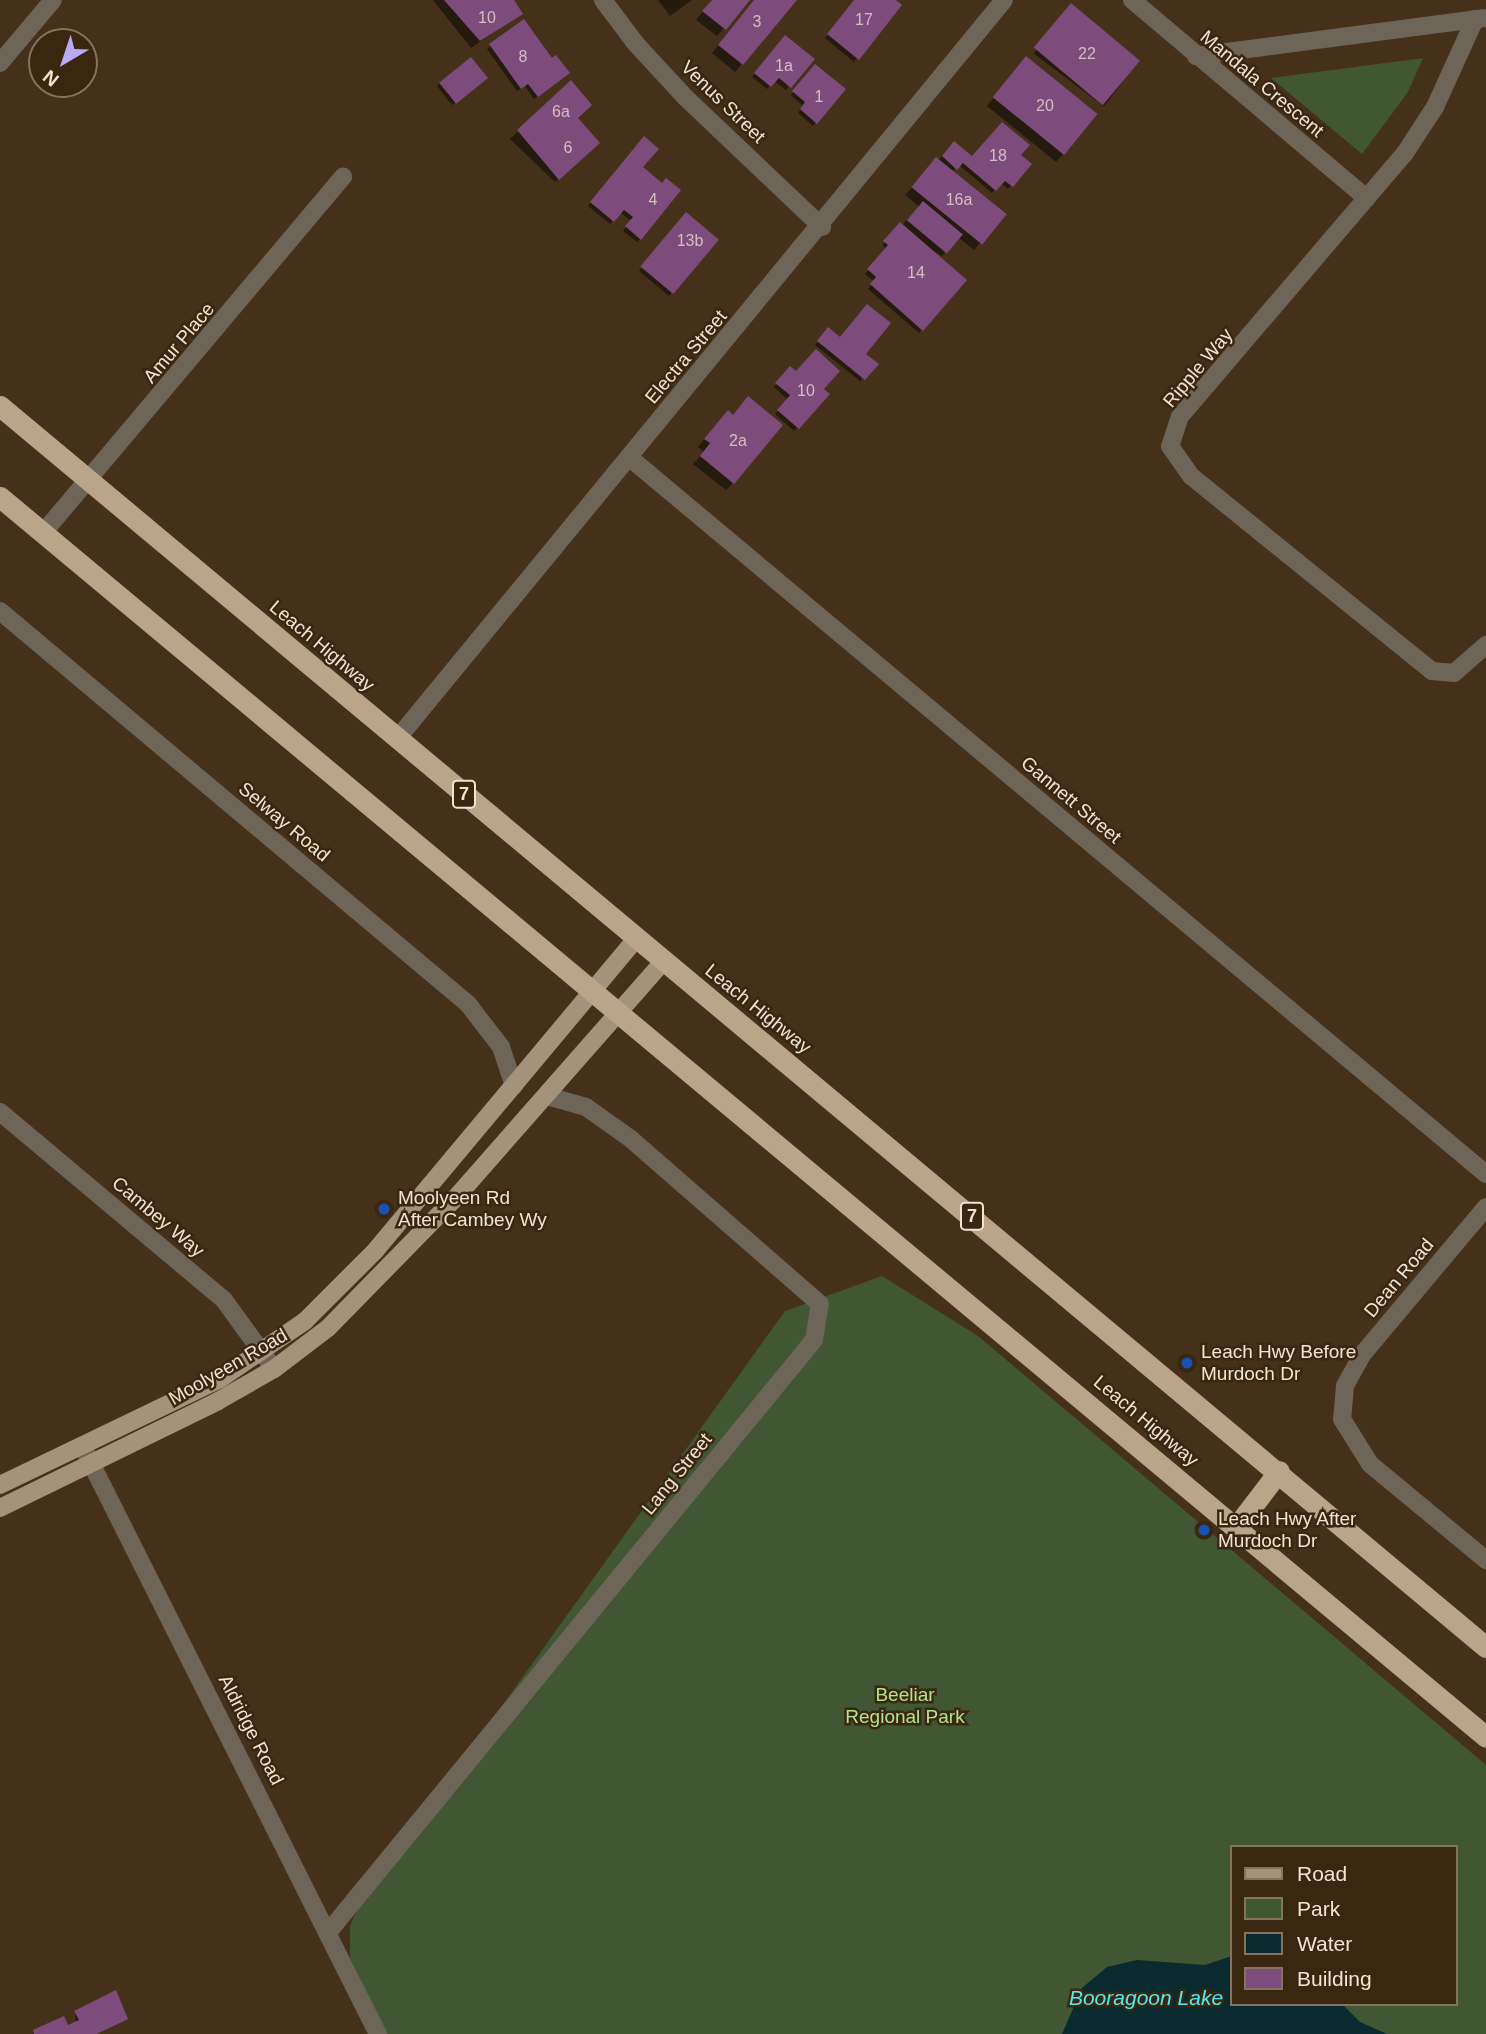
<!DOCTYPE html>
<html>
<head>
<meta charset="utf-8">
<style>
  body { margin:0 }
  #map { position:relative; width:1486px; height:2034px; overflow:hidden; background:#453119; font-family:Helvetica,sans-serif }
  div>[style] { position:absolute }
  .green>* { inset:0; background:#415632 }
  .water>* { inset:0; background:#092a2e }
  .shadow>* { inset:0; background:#0007; transform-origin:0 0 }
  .building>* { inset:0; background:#7e4c7c; transform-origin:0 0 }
  .minor>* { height:18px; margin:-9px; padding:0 9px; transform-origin:9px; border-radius:9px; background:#6e6559 }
  .major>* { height:18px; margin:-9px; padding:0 9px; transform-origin:9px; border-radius:9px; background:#a4937b }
  .highway>* { height:21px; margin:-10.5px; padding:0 10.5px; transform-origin:10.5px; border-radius:10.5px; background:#baa588 }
  .dots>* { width:19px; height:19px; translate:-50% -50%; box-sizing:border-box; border:4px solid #3a270f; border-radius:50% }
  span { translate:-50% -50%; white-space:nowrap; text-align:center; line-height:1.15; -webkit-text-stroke:5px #3a270f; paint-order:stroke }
  .number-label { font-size:16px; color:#d4bec0 }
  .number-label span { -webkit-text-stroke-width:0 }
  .shield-label span { padding:2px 5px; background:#3a270f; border:2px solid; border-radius:5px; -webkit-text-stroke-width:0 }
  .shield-label { font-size:18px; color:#f0e4d6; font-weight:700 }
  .street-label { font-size:19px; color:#f0e4d6 }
  .poi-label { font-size:19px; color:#f0e4d6 }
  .left { translate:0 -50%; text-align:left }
  .park-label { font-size:19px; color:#b1e48f }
  .water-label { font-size:21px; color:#53e8f6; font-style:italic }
  .legend { position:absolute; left:1230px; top:1845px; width:228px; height:161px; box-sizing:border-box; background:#3a270f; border:2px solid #83735f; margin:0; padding:9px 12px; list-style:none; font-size:21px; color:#f0e4d6 }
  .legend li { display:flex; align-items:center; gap:14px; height:35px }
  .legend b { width:35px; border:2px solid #83735f }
  .north { position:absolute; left:28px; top:28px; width:70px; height:70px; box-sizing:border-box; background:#3a270f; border:2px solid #83735f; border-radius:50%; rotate:219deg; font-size:19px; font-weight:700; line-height:28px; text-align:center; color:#f0e4d6 }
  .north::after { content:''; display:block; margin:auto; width:24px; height:32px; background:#baaaf6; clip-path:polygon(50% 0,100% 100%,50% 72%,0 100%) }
</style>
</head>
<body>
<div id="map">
  <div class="green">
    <div style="clip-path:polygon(1423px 58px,1408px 92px,1362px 154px,1271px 78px)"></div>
    <div style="clip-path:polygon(evenodd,882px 1276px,978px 1336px,1486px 1765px,1486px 2034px,387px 2034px,350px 1958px,350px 1926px,360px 1904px,785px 1311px,882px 1276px,1232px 1847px,1456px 1847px,1456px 2004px,1232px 2004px,1232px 1847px)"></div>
  </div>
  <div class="water">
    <div style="clip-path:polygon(1232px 1956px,1232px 2004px,1342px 2004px,1360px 2022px,1387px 2034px,1062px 2034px,1082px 1988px,1107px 1967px,1137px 1960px,1205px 1965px)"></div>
  </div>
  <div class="shadow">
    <div style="clip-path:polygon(433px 0,509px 0,521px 14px,471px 48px)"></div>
    <div style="clip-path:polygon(658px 0,692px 0,670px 16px)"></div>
    <div style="clip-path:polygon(712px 0,748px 0,717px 36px,696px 20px)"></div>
    <div style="clip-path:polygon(755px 0,794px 0,735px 72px,712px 53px)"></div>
    <div style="clip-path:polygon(855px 0,893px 0,854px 62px,825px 38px)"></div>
    <div style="left:1068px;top:8px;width:88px;height:57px;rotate:37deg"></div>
    <div style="clip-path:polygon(523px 21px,564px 76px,534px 99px,525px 86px,517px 91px,487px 49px)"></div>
    <div style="clip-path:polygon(782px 40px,812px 59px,786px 90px,774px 81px,767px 89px,752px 77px)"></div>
    <div style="clip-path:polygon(1019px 66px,1063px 154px,1056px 162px,987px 106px)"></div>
    <div style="clip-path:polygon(812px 69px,816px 122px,813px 126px,798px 113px,803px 106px,791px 95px)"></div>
    <div style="clip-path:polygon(482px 81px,452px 105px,437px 86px,440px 83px)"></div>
    <div style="clip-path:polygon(570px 83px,576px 118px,598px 143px,555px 182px,510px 139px)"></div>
    <div style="clip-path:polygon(641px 142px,640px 239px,637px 242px,623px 231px,631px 221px,620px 212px,610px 224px,588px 206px)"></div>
    <div style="clip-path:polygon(954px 144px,972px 159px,1019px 155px,1030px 164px,1008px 189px,1001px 183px,992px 193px,959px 165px,952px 172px,1005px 214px,974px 250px,958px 237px,942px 256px,924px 245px,965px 280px,919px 333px,868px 289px,874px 281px,865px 274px,887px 249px,882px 245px,920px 207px,905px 195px)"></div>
    <div style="clip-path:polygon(716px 240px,669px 296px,639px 271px,656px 251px)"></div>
    <div style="clip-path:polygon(825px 333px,864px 354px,861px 382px,815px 345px)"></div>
    <div style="clip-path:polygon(790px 369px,828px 394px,794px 431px,775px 414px,788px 400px,774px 387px)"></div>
    <div style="clip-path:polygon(720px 420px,733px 483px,726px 490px,693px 464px,704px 452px,698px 447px)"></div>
    <div style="clip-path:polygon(75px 2012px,126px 2019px,98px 2034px,31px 2034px,76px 2023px)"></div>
  </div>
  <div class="building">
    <div style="clip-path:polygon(444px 0,514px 0,523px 14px,480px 41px)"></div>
    <div style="clip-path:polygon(712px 0,750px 0,726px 30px,702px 11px)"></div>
    <div style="clip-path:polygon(754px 0,797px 0,743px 65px,718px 45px)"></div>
    <div style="clip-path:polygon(854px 0,896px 0,902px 5px,859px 60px,827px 34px)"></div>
    <div style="left:1071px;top:3px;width:90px;height:58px;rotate:40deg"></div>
    <div style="clip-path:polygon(524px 19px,552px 58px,556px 55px,570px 73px,538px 97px,528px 84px,521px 89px,489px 44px)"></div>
    <div style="clip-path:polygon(785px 35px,815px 59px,791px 88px,779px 78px,771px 87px,754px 73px)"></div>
    <div style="left:1026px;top:56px;width:92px;height:53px;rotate:39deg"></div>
    <div style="left:471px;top:57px;width:27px;height:41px;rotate:51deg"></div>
    <div style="clip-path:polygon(815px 64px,846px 89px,817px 124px,800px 109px,805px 102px,792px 91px)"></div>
    <div style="clip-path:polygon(571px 80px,592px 105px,578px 118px,600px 143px,559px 180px,517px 130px)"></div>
    <div style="clip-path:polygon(1002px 122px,1030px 145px,1021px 155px,1032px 164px,1013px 187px,1005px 181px,996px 191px,963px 163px,957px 170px,942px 156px,954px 141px,972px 156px)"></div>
    <div style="clip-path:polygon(644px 136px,659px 149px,643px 167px,662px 183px,666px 178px,681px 190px,641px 240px,625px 226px,633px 217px,624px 210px,614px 222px,590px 202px)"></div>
    <div style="left:936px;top:157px;width:91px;height:39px;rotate:39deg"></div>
    <div style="left:923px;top:201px;width:52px;height:25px;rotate:40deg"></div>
    <div style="left:686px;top:212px;width:43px;height:71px;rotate:40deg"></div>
    <div style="clip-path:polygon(900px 222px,967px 280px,923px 331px,870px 284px,876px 277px,867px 269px,888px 245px,883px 241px)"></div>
    <div style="clip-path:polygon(867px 304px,891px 323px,866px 354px,879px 364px,865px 380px,817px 341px,828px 327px,840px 337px)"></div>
    <div style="clip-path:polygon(816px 349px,840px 371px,824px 389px,830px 394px,799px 429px,777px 410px,790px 395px,775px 383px,790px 366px,796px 371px)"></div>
    <div style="clip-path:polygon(748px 396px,783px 425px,734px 484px,700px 456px,710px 443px,704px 439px,728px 410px,733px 415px)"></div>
    <div style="clip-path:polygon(116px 1990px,128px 2019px,97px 2034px,34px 2034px,33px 2030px,64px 2016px,68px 2025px,79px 2020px,74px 2011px)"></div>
  </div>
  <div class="minor">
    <div style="left:603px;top:0;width:55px;rotate:53.1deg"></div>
    <div style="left:636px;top:44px;width:72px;rotate:47.2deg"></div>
    <div style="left:685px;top:97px;width:189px;rotate:43.5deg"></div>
    <div style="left:1132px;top:0;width:307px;rotate:40.2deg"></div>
    <div style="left:1475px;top:19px;width:97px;rotate:114.4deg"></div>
    <div style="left:1435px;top:107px;width:55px;rotate:123.1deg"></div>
    <div style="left:1405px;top:153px;width:346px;rotate:130.5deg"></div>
    <div style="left:1180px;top:416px;width:32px;rotate:108deg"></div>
    <div style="left:1170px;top:446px;width:37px;rotate:55deg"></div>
    <div style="left:1191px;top:476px;width:310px;rotate:39deg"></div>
    <div style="left:1432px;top:671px;width:22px;rotate:5deg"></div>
    <div style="left:1454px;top:673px;width:43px;rotate:-41.2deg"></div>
    <div style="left:1196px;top:56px;width:290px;rotate:-7.5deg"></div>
    <div style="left:0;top:63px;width:82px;rotate:-49.9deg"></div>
    <div style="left:630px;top:458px;width:1116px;rotate:39.91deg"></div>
    <div style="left:43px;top:533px;width:466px;rotate:-49.9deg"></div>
    <div style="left:0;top:611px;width:611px;rotate:40.02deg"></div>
    <div style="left:468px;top:1004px;width:54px;rotate:52.5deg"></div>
    <div style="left:501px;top:1047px;width:41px;rotate:71.6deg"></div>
    <div style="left:397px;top:739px;width:956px;rotate:-50.6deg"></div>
    <div style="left:0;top:1112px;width:292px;rotate:40deg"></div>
    <div style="left:224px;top:1300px;width:85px;rotate:54.1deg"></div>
    <div style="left:1486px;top:1207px;width:193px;rotate:130deg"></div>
    <div style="left:1362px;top:1355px;width:35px;rotate:119deg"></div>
    <div style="left:1345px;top:1386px;width:33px;rotate:95deg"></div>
    <div style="left:1342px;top:1419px;width:53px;rotate:58.1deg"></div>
    <div style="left:1370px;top:1464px;width:151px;rotate:39.6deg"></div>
    <div style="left:84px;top:1449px;width:655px;rotate:63.32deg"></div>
    <div style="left:330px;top:1930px;width:763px;rotate:-50.64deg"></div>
    <div style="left:814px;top:1340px;width:36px;rotate:-81deg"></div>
    <div style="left:820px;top:1304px;width:251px;rotate:-138.9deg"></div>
    <div style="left:631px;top:1139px;width:55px;rotate:-144.6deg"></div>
    <div style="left:586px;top:1107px;width:41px;rotate:-164.2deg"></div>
  </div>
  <div class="major">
    <div style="left:0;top:1485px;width:244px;rotate:-25.7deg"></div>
    <div style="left:220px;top:1379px;width:103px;rotate:-34.3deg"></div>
    <div style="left:305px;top:1321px;width:99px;rotate:-45deg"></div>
    <div style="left:375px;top:1251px;width:408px;rotate:-50.1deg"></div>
    <div style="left:0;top:1508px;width:243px;rotate:-26.1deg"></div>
    <div style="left:218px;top:1401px;width:64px;rotate:-29.7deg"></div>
    <div style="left:274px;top:1369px;width:68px;rotate:-37.2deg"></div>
    <div style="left:328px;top:1328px;width:187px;rotate:-45.6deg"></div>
    <div style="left:459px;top:1194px;width:310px;rotate:-48.7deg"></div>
  </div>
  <div class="highway">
    <div style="left:0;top:406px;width:1936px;rotate:39.87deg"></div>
    <div style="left:0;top:497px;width:1935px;rotate:39.84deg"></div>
    <div style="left:1237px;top:1526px;width:69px;rotate:-52.6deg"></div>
  </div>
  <div class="dots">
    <div style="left:384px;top:1209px;background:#1a4fb4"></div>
    <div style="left:1187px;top:1363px;background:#1a4fb4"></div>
    <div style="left:1204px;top:1530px;background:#1a4fb4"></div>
  </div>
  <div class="number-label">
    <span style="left:487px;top:18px">10</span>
    <span style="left:864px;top:20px">17</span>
    <span style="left:757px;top:22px">3</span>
    <span style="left:1087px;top:54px">22</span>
    <span style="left:523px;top:57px">8</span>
    <span style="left:784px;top:66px">1a</span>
    <span style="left:819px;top:97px">1</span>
    <span style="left:1045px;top:106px">20</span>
    <span style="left:561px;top:112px">6a</span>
    <span style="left:568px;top:148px">6</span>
    <span style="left:998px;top:156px">18</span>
    <span style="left:653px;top:200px">4</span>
    <span style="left:959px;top:200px">16a</span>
    <span style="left:690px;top:241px">13b</span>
    <span style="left:916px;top:273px">14</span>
    <span style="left:806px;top:391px">10</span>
    <span style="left:738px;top:441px">2a</span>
  </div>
  <div class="shield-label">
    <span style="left:464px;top:794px">7</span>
    <span style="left:972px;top:1216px">7</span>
  </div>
  <div class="street-label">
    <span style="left:1262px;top:84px;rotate:40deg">Mandala Crescent</span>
    <span style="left:723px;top:102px;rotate:44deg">Venus Street</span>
    <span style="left:179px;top:343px;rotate:-50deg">Amur Place</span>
    <span style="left:686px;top:357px;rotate:-50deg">Electra Street</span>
    <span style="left:1198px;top:368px;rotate:-50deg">Ripple Way</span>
    <span style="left:322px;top:646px;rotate:40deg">Leach Highway</span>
    <span style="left:1071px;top:800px;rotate:40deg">Gannett Street</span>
    <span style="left:284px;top:822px;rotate:40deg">Selway Road</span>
    <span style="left:758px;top:1009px;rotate:39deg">Leach Highway</span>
    <span style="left:158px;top:1217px;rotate:40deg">Cambey Way</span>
    <span style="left:1399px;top:1278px;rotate:-50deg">Dean Road</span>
    <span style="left:228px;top:1367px;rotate:-30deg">Moolyeen Road</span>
    <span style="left:1146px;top:1421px;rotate:40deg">Leach Highway</span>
    <span style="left:677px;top:1474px;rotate:-51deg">Lang Street</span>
    <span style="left:251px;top:1730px;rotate:63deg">Aldridge Road</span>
  </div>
  <div class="poi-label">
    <span class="left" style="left:398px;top:1209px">Moolyeen Rd<br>After Cambey Wy</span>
    <span class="left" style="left:1201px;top:1363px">Leach Hwy Before<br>Murdoch Dr</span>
    <span class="left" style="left:1218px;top:1530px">Leach Hwy After<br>Murdoch Dr</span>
  </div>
  <div class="park-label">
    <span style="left:905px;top:1706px">Beeliar<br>Regional Park</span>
  </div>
  <div class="water-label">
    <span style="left:1146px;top:1998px">Booragoon Lake</span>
  </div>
  <ul class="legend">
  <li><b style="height:9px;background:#a4937b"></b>Road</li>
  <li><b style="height:19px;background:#415632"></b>Park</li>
  <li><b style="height:19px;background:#092a2e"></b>Water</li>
  <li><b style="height:19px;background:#7e4c7c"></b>Building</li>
  </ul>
  <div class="north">N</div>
</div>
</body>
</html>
